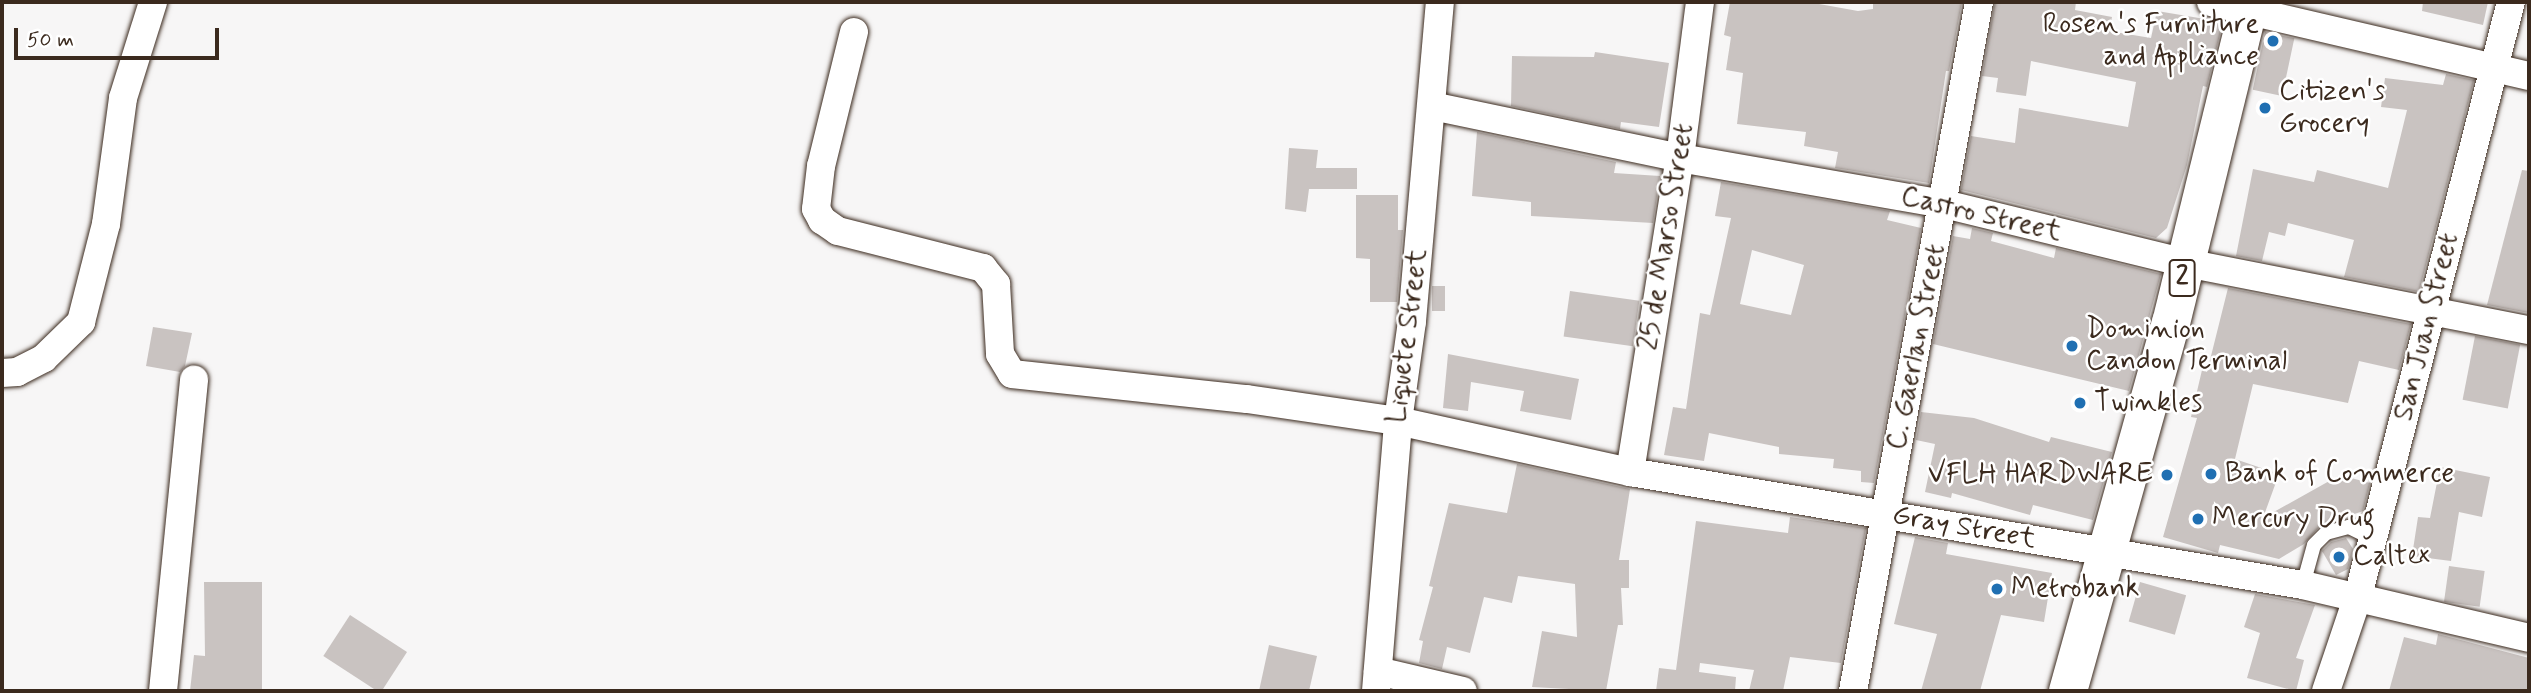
<!DOCTYPE html>
<html>
<head>
<meta charset="utf-8">
<style>
  body { margin:0 }
  #map { position:relative; width:2531px; height:693px; overflow:hidden; background:#f7f6f6; font-family:Mynerve,sans-serif }
  div>[style] { position:absolute }
  .building>* { inset:0; background:#c9c3c1; transform-origin:0 0 }
  .roads { filter:drop-shadow(0 0 2px #3b2a1e) drop-shadow(0 0 2px #3b2a1e) }
  .service>* { height:14px; margin:-7px; padding:0 7px; transform-origin:7px; border-radius:7px; background:#fff }
  .minor>* { height:28px; margin:-14px; padding:0 14px; transform-origin:14px; border-radius:14px; background:#fff }
  .primary>* { height:38px; margin:-19px; padding:0 19px; transform-origin:19px; border-radius:19px; background:#fff }
  .dots>* { width:19px; height:19px; translate:-50% -50%; box-sizing:border-box; border:4px solid #fff; border-radius:50% }
  span { translate:-50% -50%; white-space:nowrap; text-align:center; line-height:1.15; -webkit-text-stroke:5px #fff; paint-order:stroke }
  .shield-label span { padding:2px 5px; background:#fff; border:2px solid; border-radius:5px; -webkit-text-stroke-width:0 }
  .shield-label { font-size:26px; color:#3b2a1e; font-weight:700 }
  .poi-label { font-size:28px; color:#3b2a1e }
  .right { translate:-100% -50%; text-align:right }
  .left { translate:0 -50%; text-align:left }
  .street-label { font-size:28px; color:#3b2a1e }
  .frame { position:absolute; inset:0; border:4px solid #3b2a1e; pointer-events:none }
  .scale { position:absolute; left:14px; top:28px; width:205px; height:32px; box-sizing:border-box; border:4px solid #3b2a1e; border-top:0; padding-left:9px; font-size:21px; line-height:24px; white-space:nowrap; color:#3b2a1e; -webkit-text-stroke:5px #fff; paint-order:stroke }
</style>
</head>
<body>
<div id="map">
  <div class="building">
    <div style="clip-path:polygon(1730px 2px,1808px 2px,1858px 11px,1873px 9px,1873px 2px,1962px 2px,1949px 71px,1946px 71px,1929px 183px,1835px 168px,1838px 152px,1804px 146px,1806px 132px,1737px 124px,1743px 73px,1726px 70px,1731px 37px,1724px 35px)"></div>
    <div style="clip-path:polygon(1995px 2px,2076px 2px,2075px 10px,2112px 17px,2109px 31px,2151px 38px,2157px 11px,2223px 22px,2207px 87px,2203px 86px,2187px 165px,2167px 228px,2156px 238px,1961px 190px,1971px 136px,2015px 143px,2019px 108px,2128px 127px,2136px 82px,2031px 61px,2026px 96px,1996px 92px,1998px 78px,1982px 76px)"></div>
    <div style="clip-path:polygon(2423px 2px,2488px 2px,2483px 25px,2422px 11px)"></div>
    <div style="left:2265px;top:32px;width:30px;height:59px;rotate:12deg"></div>
    <div style="clip-path:polygon(1595px 52px,1669px 63px,1659px 127px,1621px 122px,1620px 129px,1511px 106px,1512px 56px,1594px 57px)"></div>
    <div style="clip-path:polygon(2446px 74px,2474px 80px,2419px 292px,2344px 277px,2354px 240px,2288px 223px,2285px 236px,2269px 232px,2262px 261px,2236px 256px,2253px 169px,2314px 182px,2317px 170px,2388px 188px,2407px 110px,2381px 107px,2385px 78px,2443px 85px)"></div>
    <div style="clip-path:polygon(1477px 132px,1616px 162px,1614px 173px,1660px 176px,1653px 223px,1531px 216px,1531px 202px,1472px 196px)"></div>
    <div style="clip-path:polygon(1289px 148px,1318px 150px,1316px 168px,1357px 168px,1357px 189px,1309px 189px,1306px 212px,1285px 209px)"></div>
    <div style="clip-path:polygon(2522px 170px,2529px 171px,2529px 313px,2487px 305px)"></div>
    <div style="clip-path:polygon(evenodd,1721px 182px,1890px 211px,1887px 220px,1921px 228px,1874px 483px,1861px 482px,1861px 471px,1833px 468px,1834px 459px,1779px 454px,1779px 447px,1709px 433px,1704px 461px,1664px 455px,1673px 407px,1686px 409px,1700px 313px,1710px 315px,1731px 218px,1715px 216px,1721px 182px,1752px 250px,1804px 265px,1791px 315px,1740px 304px,1752px 250px)"></div>
    <div style="clip-path:polygon(1356px 195px,1398px 195px,1398px 230px,1403px 230px,1397px 302px,1370px 302px,1370px 259px,1356px 258px)"></div>
    <div style="clip-path:polygon(1972px 228px,1993px 233px,1991px 241px,2054px 258px,2056px 248px,2161px 274px,2129px 391px,1933px 344px,1953px 236px,1970px 239px)"></div>
    <div style="left:1432px;top:286px;width:13px;height:25px"></div>
    <div style="clip-path:polygon(2228px 288px,2411px 324px,2399px 370px,2359px 361px,2348px 403px,2253px 384px,2235px 459px,2279px 474px,2263px 518px,2340px 475px,2370px 483px,2363px 511px,2320px 526px,2304px 544px,2279px 559px,2220px 545px,2218px 553px,2163px 537px,2197px 418px,2191px 417px,2202px 370px,2207px 372px)"></div>
    <div style="left:1570px;top:291px;width:70px;height:46px;rotate:8deg"></div>
    <div style="clip-path:polygon(153px 327px,192px 333px,185px 366px,180px 372px,146px 366px)"></div>
    <div style="left:2475px;top:336px;width:46px;height:65px;rotate:11deg"></div>
    <div style="clip-path:polygon(1448px 354px,1579px 379px,1571px 420px,1520px 411px,1524px 391px,1471px 382px,1468px 411px,1443px 408px)"></div>
    <div style="clip-path:polygon(1921px 412px,1974px 418px,2049px 442px,2051px 437px,2112px 452px,2093px 520px,2033px 505px,2030px 515px,1952px 493px,1951px 498px,1925px 492px,1935px 444px,1916px 440px)"></div>
    <div style="clip-path:polygon(1517px 464px,1630px 489px,1619px 560px,1629px 560px,1629px 588px,1621px 588px,1623px 625px,1618px 625px,1606px 691px,1532px 687px,1542px 631px,1577px 637px,1575px 584px,1518px 576px,1512px 603px,1484px 597px,1470px 653px,1447px 647px,1442px 669px,1419px 663px,1423px 641px,1419px 640px,1433px 587px,1429px 586px,1449px 503px,1507px 513px)"></div>
    <div style="clip-path:polygon(2440px 467px,2490px 477px,2482px 517px,2459px 512px,2451px 561px,2412px 556px,2418px 517px,2430px 518px)"></div>
    <div style="clip-path:polygon(1790px 517px,1866px 528px,1841px 663px,1790px 657px,1783px 691px,1749px 691px,1754px 670px,1700px 663px,1699px 672px,1736px 677px,1735px 691px,1656px 691px,1659px 668px,1676px 670px,1696px 521px,1788px 533px)"></div>
    <div style="clip-path:polygon(1915px 537px,1948px 543px,1946px 554px,2052px 573px,2044px 622px,2001px 615px,1980px 691px,1921px 691px,1937px 634px,1894px 624px)"></div>
    <div style="clip-path:polygon(2346px 538px,2353px 549px,2348px 569px,2336px 575px,2322px 551px,2331px 542px)"></div>
    <div style="left:2449px;top:566px;width:36px;height:36px;rotate:8deg"></div>
    <div style="clip-path:polygon(204px 582px,262px 582px,262px 691px,190px 691px,194px 655px,205px 656px)"></div>
    <div style="left:2140px;top:582px;width:48px;height:41px;rotate:16deg"></div>
    <div style="clip-path:polygon(2255px 594px,2315px 605px,2296px 658px,2304px 660px,2296px 691px,2247px 678px,2260px 633px,2244px 627px)"></div>
    <div style="left:350px;top:615px;width:68px;height:49px;rotate:33deg"></div>
    <div style="clip-path:polygon(2438px 634px,2529px 658px,2529px 691px,2389px 691px,2404px 637px,2436px 645px)"></div>
    <div style="clip-path:polygon(1269px 645px,1317px 656px,1309px 691px,1259px 691px)"></div>
  </div>
  <div class="roads">
    <div class="service">
      <div style="left:2303px;top:585px;width:41px;rotate:-74.6deg"></div>
      <div style="left:2314px;top:545px;width:17px;rotate:-45deg"></div>
      <div style="left:2326px;top:533px;width:24px;rotate:-15deg"></div>
      <div style="left:2349px;top:527px;width:25px;rotate:26deg"></div>
    </div>
    <div class="minor">
      <div style="left:2211px;top:2px;width:326px;rotate:13.1deg"></div>
      <div style="left:854px;top:32px;width:138px;rotate:103.8deg"></div>
      <div style="left:821px;top:166px;width:43px;rotate:96.6deg"></div>
      <div style="left:816px;top:209px;width:13px;rotate:61deg"></div>
      <div style="left:822px;top:220px;width:19px;rotate:35deg"></div>
      <div style="left:838px;top:231px;width:150px;rotate:14.3deg"></div>
      <div style="left:983px;top:268px;width:21px;rotate:51deg"></div>
      <div style="left:996px;top:284px;width:70px;rotate:86.7deg"></div>
      <div style="left:1000px;top:354px;width:23px;rotate:59deg"></div>
      <div style="left:1012px;top:374px;width:236px;rotate:6.1deg"></div>
      <div style="left:1247px;top:399px;width:153px;rotate:8.3deg"></div>
      <div style="left:1398px;top:421px;width:238px;rotate:12.4deg"></div>
      <div style="left:1630px;top:472px;width:682px;rotate:9.53deg"></div>
      <div style="left:2303px;top:585px;width:232px;rotate:13.2deg"></div>
      <div style="left:1432px;top:106px;width:253px;rotate:11.8deg"></div>
      <div style="left:1680px;top:158px;width:268px;rotate:9.9deg"></div>
      <div style="left:1944px;top:204px;width:249px;rotate:13.7deg"></div>
      <div style="left:2186px;top:263px;width:349px;rotate:11.1deg"></div>
      <div style="left:2px;top:373px;width:15px;rotate:-4deg"></div>
      <div style="left:17px;top:372px;width:30px;rotate:-27deg"></div>
      <div style="left:44px;top:358px;width:52px;rotate:-44.2deg"></div>
      <div style="left:81px;top:322px;width:101px;rotate:-75.7deg"></div>
      <div style="left:106px;top:224px;width:127px;rotate:-82.3deg"></div>
      <div style="left:123px;top:98px;width:101px;rotate:-72.6deg"></div>
      <div style="left:1630px;top:472px;width:318px;rotate:-81deg"></div>
      <div style="left:1680px;top:158px;width:157px;rotate:-82.7deg"></div>
      <div style="left:1378px;top:671px;width:87px;rotate:13.2deg"></div>
      <div style="left:163px;top:691px;width:313px;rotate:-84.3deg"></div>
      <div style="left:1376px;top:691px;width:271px;rotate:-85.3deg"></div>
      <div style="left:1398px;top:421px;width:101px;rotate:-82deg"></div>
      <div style="left:1412px;top:321px;width:320px;rotate:-85deg"></div>
      <div style="left:1853px;top:691px;width:700px;rotate:-79.64deg"></div>
      <div style="left:2326px;top:691px;width:100px;rotate:-71.4deg"></div>
      <div style="left:2358px;top:596px;width:613px;rotate:-75.56deg"></div>
    </div>
    <div class="primary">
      <div style="left:2068px;top:691px;width:382px;rotate:-74.4deg"></div>
      <div style="left:2171px;top:323px;width:331px;rotate:-76.2deg"></div>
    </div>
  </div>
  <div class="dots">
    <div style="left:2273px;top:41px;background:#1f6fb2"></div>
    <div style="left:2265px;top:108px;background:#1f6fb2"></div>
    <div style="left:2072px;top:346px;background:#1f6fb2"></div>
    <div style="left:2080px;top:403px;background:#1f6fb2"></div>
    <div style="left:2211px;top:474px;background:#1f6fb2"></div>
    <div style="left:2167px;top:475px;background:#1f6fb2"></div>
    <div style="left:2198px;top:519px;background:#1f6fb2"></div>
    <div style="left:2339px;top:557px;background:#1f6fb2"></div>
    <div style="left:1997px;top:589px;background:#1f6fb2"></div>
  </div>
  <div class="shield-label">
    <span style="left:2182px;top:278px">2</span>
  </div>
  <div class="poi-label">
    <span class="right" style="left:2259px;top:41px">Rosen's Furniture<br>and Appliance</span>
    <span class="left" style="left:2279px;top:108px">Citizen's<br>Grocery</span>
    <span class="left" style="left:2086px;top:346px">Dominion<br>Candon Terminal</span>
    <span class="left" style="left:2094px;top:403px">Twinkles</span>
    <span class="left" style="left:2225px;top:474px">Bank of Commerce</span>
    <span class="right" style="left:2153px;top:475px">VFLH HARDWARE</span>
    <span class="left" style="left:2212px;top:519px">Mercury Drug</span>
    <span class="left" style="left:2353px;top:557px">Caltex</span>
    <span class="left" style="left:2011px;top:589px">Metrobank</span>
  </div>
  <div class="street-label">
    <span style="left:1981px;top:215px;rotate:13deg">Castro Street</span>
    <span style="left:1667px;top:237px;rotate:-81deg">25 de Marso Street</span>
    <span style="left:2427px;top:327px;rotate:-76deg">San Juan Street</span>
    <span style="left:1408px;top:336px;rotate:-83deg">Liquete Street</span>
    <span style="left:1917px;top:347px;rotate:-79deg">C. Gaerlan Street</span>
    <span style="left:1964px;top:528px;rotate:10deg">Gray Street</span>
  </div>
  <div class="frame"></div>
  <div class="scale">50 m</div>
</div>
</body>
</html>
